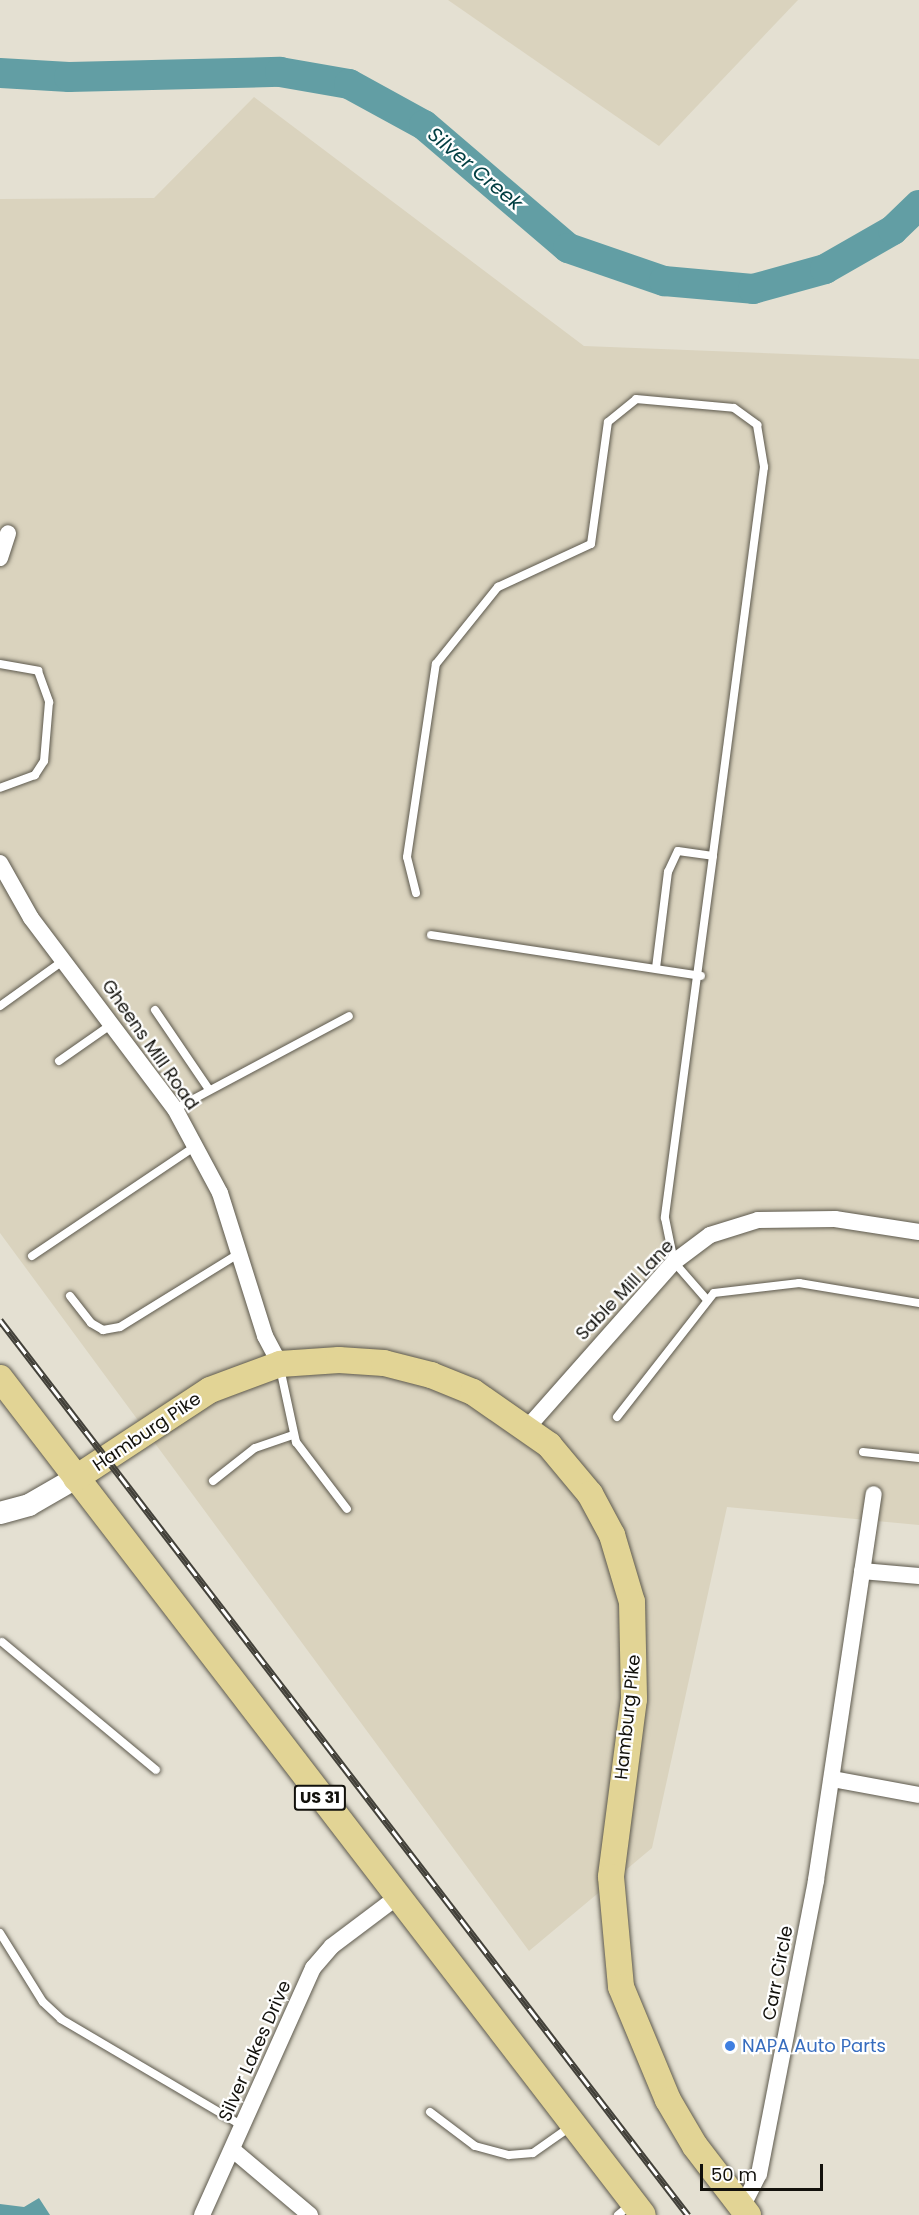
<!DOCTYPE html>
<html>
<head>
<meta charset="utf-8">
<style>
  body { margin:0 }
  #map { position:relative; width:919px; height:2215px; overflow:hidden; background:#e4e0d2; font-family:Poppins,sans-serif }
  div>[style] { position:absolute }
  .built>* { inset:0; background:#dad3be }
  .water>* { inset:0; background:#629ea4 }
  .river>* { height:30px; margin:-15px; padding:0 15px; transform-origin:15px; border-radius:15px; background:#629ea4 }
  .roads { filter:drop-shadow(0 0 2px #5d594d) drop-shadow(0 0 2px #5d594d) }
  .lane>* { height:8px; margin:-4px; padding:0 4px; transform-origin:4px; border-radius:4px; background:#fff }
  .street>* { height:16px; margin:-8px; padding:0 8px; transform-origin:8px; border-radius:8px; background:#fff }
  .secondary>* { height:22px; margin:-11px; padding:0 11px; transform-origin:11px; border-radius:11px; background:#fff }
  .primary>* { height:26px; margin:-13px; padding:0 13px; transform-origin:13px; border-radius:13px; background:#e2d495 }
  .rail>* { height:7px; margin-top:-3.5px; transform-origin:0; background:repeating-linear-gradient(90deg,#fff 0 14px,#43413a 0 28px); box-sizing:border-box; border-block:2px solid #43413a }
  .dots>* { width:16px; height:16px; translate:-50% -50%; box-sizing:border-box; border:3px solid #fff; border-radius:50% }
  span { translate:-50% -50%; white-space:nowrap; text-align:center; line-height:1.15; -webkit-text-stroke:4.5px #fff; paint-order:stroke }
  .shield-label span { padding:2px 4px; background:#fff; border:2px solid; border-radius:4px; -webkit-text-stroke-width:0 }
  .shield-label { font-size:16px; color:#12110c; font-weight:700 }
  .street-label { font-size:18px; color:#12110c }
  .shop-label { font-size:18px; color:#366cbe }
  .left { translate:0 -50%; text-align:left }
  .water-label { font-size:20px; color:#013e42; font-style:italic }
  .scale { position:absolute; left:700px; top:2164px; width:123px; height:27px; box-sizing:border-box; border:3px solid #12110c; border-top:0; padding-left:8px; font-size:18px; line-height:21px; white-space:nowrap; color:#12110c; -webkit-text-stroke:4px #fff; paint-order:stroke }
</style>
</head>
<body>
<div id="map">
  <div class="built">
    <div style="clip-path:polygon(448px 0,798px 0,659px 146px)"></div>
    <div style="clip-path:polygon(254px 97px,584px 346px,919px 359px,919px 1525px,727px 1507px,652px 1848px,529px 1951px,0 1233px,0 199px,154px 198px)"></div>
  </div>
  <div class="water">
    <div style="clip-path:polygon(39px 2198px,50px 2215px,0 2215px,0 2204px,24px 2207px)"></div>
  </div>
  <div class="river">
    <div style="left:0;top:73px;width:69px;rotate:3.3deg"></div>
    <div style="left:69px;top:77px;width:211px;rotate:-1.4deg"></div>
    <div style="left:280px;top:72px;width:70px;rotate:9.9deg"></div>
    <div style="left:349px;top:84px;width:85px;rotate:28.7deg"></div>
    <div style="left:424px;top:125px;width:189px;rotate:40.5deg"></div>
    <div style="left:568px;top:248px;width:102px;rotate:19deg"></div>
    <div style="left:664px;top:281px;width:89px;rotate:5.1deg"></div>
    <div style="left:753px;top:289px;width:75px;rotate:-15.5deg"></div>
    <div style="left:825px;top:269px;width:78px;rotate:-29.8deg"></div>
    <div style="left:893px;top:230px;width:36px;rotate:-44deg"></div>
  </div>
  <div class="roads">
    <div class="lane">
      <div style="left:0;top:664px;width:39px;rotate:10deg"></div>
      <div style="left:38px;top:671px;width:33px;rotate:70deg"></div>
      <div style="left:49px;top:702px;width:59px;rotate:94.8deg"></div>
      <div style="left:44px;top:761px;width:17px;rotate:123deg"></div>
      <div style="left:35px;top:775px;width:37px;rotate:160deg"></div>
      <div style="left:416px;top:893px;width:37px;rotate:-104deg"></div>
      <div style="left:407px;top:857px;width:195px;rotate:-81.5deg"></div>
      <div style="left:436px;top:664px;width:99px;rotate:-51.2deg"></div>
      <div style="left:498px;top:587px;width:102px;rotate:-24.8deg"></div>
      <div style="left:591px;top:544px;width:123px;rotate:-82.1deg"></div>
      <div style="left:608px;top:422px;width:36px;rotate:-39deg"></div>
      <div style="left:636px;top:399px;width:98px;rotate:5.2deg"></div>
      <div style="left:734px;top:408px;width:29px;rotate:36deg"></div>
      <div style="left:757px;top:425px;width:43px;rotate:80.5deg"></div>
      <div style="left:764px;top:467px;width:392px;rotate:97.5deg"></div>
      <div style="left:431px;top:935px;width:273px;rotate:8.6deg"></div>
      <div style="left:656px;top:968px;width:97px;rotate:-82.9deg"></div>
      <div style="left:668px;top:872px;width:23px;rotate:-65deg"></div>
      <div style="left:678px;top:851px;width:35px;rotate:8deg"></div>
      <div style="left:713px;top:856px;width:365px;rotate:97.6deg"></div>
      <div style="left:665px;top:1218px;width:45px;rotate:78.4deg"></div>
      <div style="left:674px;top:1262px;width:50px;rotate:49deg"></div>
      <div style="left:0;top:1006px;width:79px;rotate:-35.7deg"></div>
      <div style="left:155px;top:1010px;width:94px;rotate:55.8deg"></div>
      <div style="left:59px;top:1061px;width:65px;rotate:-34.9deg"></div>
      <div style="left:175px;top:1109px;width:197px;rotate:-28.1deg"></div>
      <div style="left:32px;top:1256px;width:194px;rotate:-33.9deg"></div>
      <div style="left:70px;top:1296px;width:34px;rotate:52deg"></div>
      <div style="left:91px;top:1323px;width:14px;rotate:30deg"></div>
      <div style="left:103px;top:1330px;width:17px;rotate:-10deg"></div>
      <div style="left:120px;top:1327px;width:141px;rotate:-31.7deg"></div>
      <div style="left:280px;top:1368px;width:76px;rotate:77.8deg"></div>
      <div style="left:296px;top:1442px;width:84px;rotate:52.7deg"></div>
      <div style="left:617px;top:1417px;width:157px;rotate:-52deg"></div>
      <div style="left:714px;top:1293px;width:86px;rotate:-6.7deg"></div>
      <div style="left:799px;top:1283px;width:122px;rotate:9.5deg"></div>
      <div style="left:863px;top:1452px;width:56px;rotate:6.1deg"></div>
      <div style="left:213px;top:1481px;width:53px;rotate:-38.2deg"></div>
      <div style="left:255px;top:1448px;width:40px;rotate:-18.9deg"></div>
      <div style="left:2px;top:1642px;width:200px;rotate:39.7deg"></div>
      <div style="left:0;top:1933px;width:81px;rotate:58.1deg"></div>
      <div style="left:43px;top:2002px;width:25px;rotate:43deg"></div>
      <div style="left:61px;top:2019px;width:211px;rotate:30.5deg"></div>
      <div style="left:430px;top:2112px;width:56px;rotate:37.1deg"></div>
      <div style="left:475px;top:2146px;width:35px;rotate:15deg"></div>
      <div style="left:509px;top:2155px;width:24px;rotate:-5deg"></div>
      <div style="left:533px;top:2153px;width:45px;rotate:-35.1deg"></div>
      <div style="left:618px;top:2215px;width:16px;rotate:-40deg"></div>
    </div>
    <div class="street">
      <div style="left:0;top:558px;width:26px;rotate:-72deg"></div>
      <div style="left:0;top:863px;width:63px;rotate:60.6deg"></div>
      <div style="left:31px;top:918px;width:239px;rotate:53deg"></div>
      <div style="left:175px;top:1109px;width:95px;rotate:61.8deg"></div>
      <div style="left:220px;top:1193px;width:150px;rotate:72.5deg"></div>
      <div style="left:265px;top:1336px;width:32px;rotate:62deg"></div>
      <div style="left:527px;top:1428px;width:222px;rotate:-48.5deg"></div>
      <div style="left:674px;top:1262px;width:45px;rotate:-36.9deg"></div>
      <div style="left:710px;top:1235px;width:50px;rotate:-17.4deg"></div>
      <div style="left:758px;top:1220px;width:77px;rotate:-0.7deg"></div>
      <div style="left:835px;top:1219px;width:85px;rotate:8.8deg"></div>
      <div style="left:862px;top:1571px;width:57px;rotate:5deg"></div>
      <div style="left:833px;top:1779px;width:87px;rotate:10.5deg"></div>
      <div style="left:233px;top:2150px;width:101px;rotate:40.2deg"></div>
      <div style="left:742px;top:2207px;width:37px;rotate:-63deg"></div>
      <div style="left:759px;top:2174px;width:299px;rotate:-79deg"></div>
      <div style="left:816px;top:1880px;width:390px;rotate:-81.5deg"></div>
      <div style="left:202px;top:2215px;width:271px;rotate:-65.8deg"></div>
      <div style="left:313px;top:1968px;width:29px;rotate:-49deg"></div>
      <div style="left:332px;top:1946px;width:80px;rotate:-36.9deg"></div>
    </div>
    <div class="secondary">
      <div style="left:0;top:1513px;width:30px;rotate:-15deg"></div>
      <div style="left:29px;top:1505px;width:54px;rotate:-29.9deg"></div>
    </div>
    <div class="primary">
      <div style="left:0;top:1378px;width:1055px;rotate:52.47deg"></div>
      <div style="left:76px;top:1478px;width:160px;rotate:-33.3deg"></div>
      <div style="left:210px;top:1390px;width:75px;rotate:-20.4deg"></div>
      <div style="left:280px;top:1364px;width:59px;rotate:-3.9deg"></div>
      <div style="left:339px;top:1360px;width:45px;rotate:3.8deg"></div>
      <div style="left:384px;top:1363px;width:49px;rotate:14.3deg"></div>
      <div style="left:431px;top:1375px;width:45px;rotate:22deg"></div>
      <div style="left:473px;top:1392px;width:93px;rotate:34.9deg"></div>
      <div style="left:549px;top:1445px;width:64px;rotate:50.1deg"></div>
      <div style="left:590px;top:1494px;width:47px;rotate:61.8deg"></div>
      <div style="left:612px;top:1535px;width:70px;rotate:73.4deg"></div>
      <div style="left:632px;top:1602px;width:97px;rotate:88.8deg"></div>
      <div style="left:634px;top:1699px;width:179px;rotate:97.4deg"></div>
      <div style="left:611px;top:1877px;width:110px;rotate:84.8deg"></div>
      <div style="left:621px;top:1987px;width:122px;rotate:67.4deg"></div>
      <div style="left:668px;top:2100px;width:53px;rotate:59.6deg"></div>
      <div style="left:695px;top:2146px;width:87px;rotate:52.5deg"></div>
    </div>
  </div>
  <div class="rail">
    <div style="left:0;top:1320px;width:1129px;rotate:52.45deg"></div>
  </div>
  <div class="dots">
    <div style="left:730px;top:2046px;background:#3f7fe0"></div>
  </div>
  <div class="shield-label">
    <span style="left:320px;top:1798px">US 31</span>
  </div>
  <div class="street-label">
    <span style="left:150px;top:1045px;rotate:55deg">Gheens Mill Road</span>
    <span style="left:625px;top:1290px;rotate:-46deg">Sable Mill Lane</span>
    <span style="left:147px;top:1432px;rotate:-34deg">Hamburg Pike</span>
    <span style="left:628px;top:1717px;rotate:-84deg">Hamburg Pike</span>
    <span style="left:778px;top:1973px;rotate:-79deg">Carr Circle</span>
    <span style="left:255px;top:2051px;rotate:-66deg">Silver Lakes Drive</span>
  </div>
  <div class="shop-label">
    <span class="left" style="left:742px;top:2046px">NAPA Auto Parts</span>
  </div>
  <div class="water-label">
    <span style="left:475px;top:169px;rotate:40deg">Silver Creek</span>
  </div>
  <div class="scale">50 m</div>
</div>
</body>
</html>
